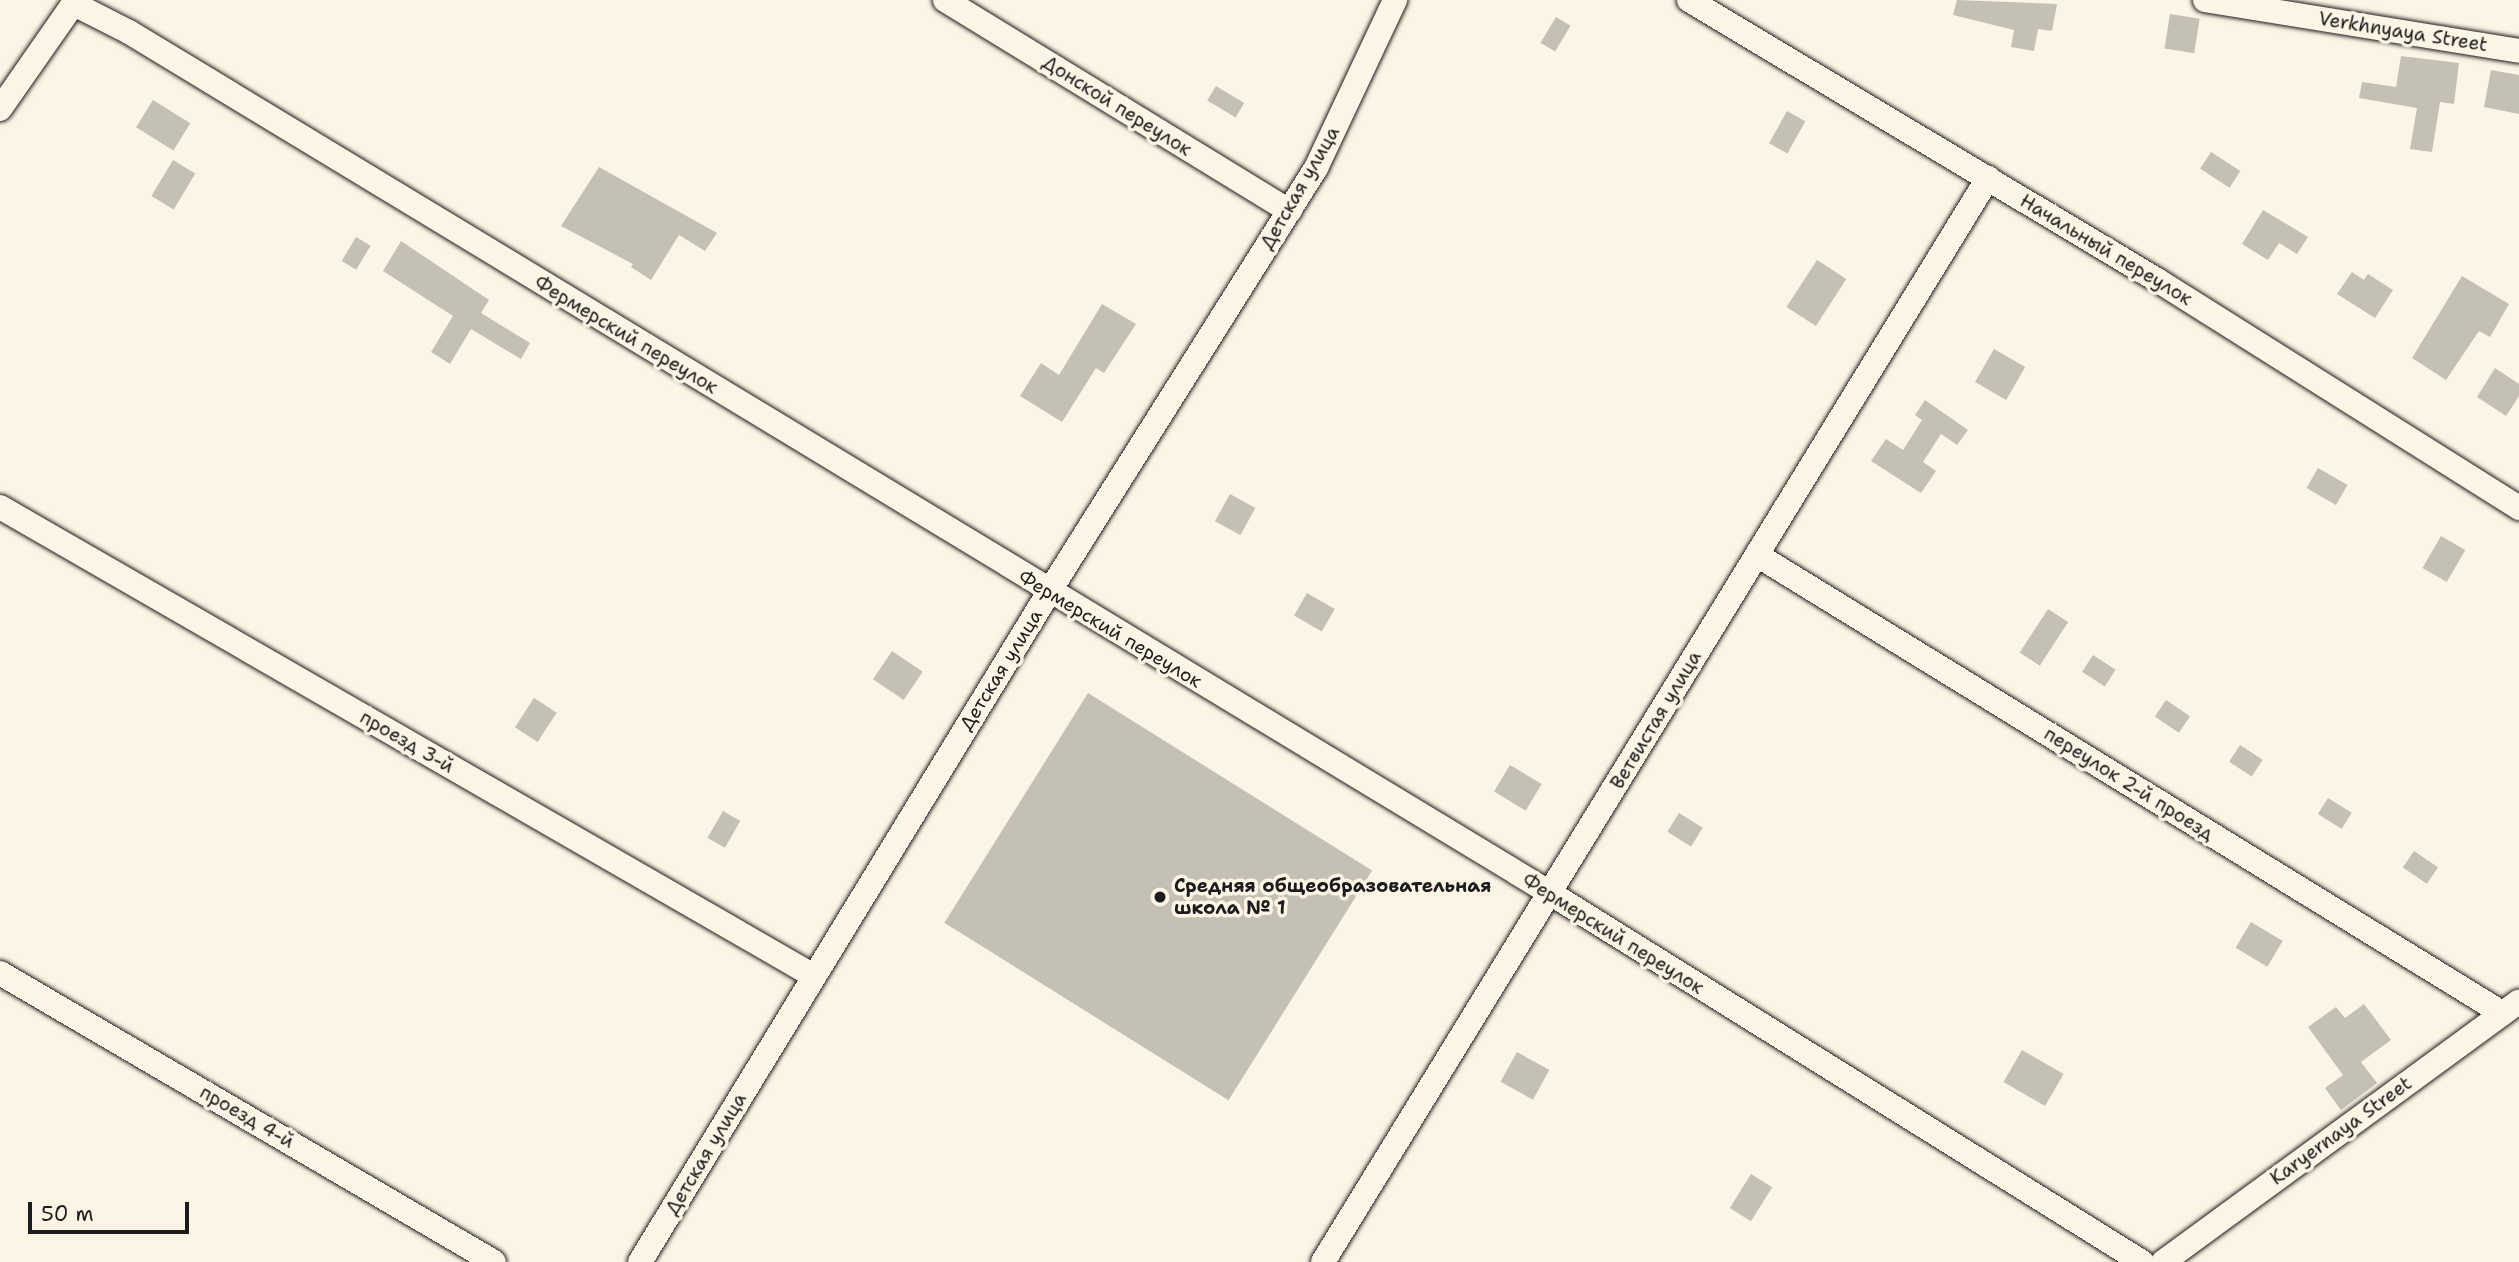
<!DOCTYPE html>
<html>
<head>
<meta charset="utf-8">
<style>
  body { margin:0 }
  #map { position:relative; width:2519px; height:1262px; overflow:hidden; background:#fcf5e5; font-family:"Shantell Sans",sans-serif }
  div>[style] { position:absolute }
  .building>* { inset:0; background:#c4c0b3; transform-origin:0 0 }
  .roads { filter:drop-shadow(0 0 2px #1c1c1c) drop-shadow(0 0 2px #1c1c1c) }
  .minor>* { height:24px; margin:-12px; padding:0 12px; transform-origin:12px; border-radius:12px; background:#fcf5e5 }
  .dots>* { width:19px; height:19px; translate:-50% -50%; box-sizing:border-box; border:4px solid #fcf5e5; border-radius:50% }
  span { translate:-50% -50%; white-space:nowrap; text-align:center; line-height:1.15; -webkit-text-stroke:7px #fcf5e5; paint-order:stroke }
  .street-label { font-size:19px; color:#1c1c1c }
  .poi-label { font-size:19px; color:#1c1c1c; font-weight:700 }
  .left { translate:0 -50%; text-align:left }
  .scale { position:absolute; left:28px; top:1202px; width:161px; height:32px; box-sizing:border-box; border:4px solid #1c1c1c; border-top:0; padding-left:9px; font-size:21px; line-height:24px; white-space:nowrap; color:#1c1c1c; -webkit-text-stroke:5px #fcf5e5; paint-order:stroke }
</style>
</head>
<body>
<div id="map">
  <div class="building">
    <div style="clip-path:polygon(1957px 0,2057px 4px,2052px 31px,2038px 29px,2034px 51px,2011px 47px,2014px 30px,1953px 15px)"></div>
    <div style="left:2170px;top:14px;width:30px;height:35px;rotate:9deg"></div>
    <div style="left:1556px;top:17px;width:17px;height:30px;rotate:31deg"></div>
    <div style="clip-path:polygon(2401px 56px,2459px 63px,2454px 104px,2440px 102px,2432px 152px,2410px 149px,2417px 108px,2359px 98px,2362px 82px,2396px 87px)"></div>
    <div style="clip-path:polygon(2491px 70px,2519px 75px,2519px 114px,2484px 107px)"></div>
    <div style="left:1216px;top:86px;width:33px;height:17px;rotate:31deg"></div>
    <div style="left:153px;top:100px;width:44px;height:32px;rotate:32deg"></div>
    <div style="left:1787px;top:111px;width:21px;height:37px;rotate:29deg"></div>
    <div style="left:2211px;top:152px;width:35px;height:20px;rotate:33deg"></div>
    <div style="left:173px;top:160px;width:26px;height:42px;rotate:31deg"></div>
    <div style="clip-path:polygon(599px 167px,717px 233px,705px 251px,679px 235px,651px 280px,631px 267px,633px 264px,561px 226px)"></div>
    <div style="clip-path:polygon(2263px 210px,2308px 237px,2297px 254px,2279px 243px,2268px 260px,2242px 244px)"></div>
    <div style="left:356px;top:237px;width:17px;height:28px;rotate:31deg"></div>
    <div style="clip-path:polygon(401px 241px,489px 300px,481px 313px,530px 343px,521px 359px,471px 329px,450px 364px,431px 352px,453px 316px,383px 271px)"></div>
    <div style="left:1817px;top:260px;width:35px;height:56px;rotate:33deg"></div>
    <div style="clip-path:polygon(2352px 272px,2364px 280px,2368px 274px,2393px 290px,2375px 318px,2337px 294px)"></div>
    <div style="clip-path:polygon(2462px 276px,2509px 304px,2490px 337px,2479px 331px,2446px 380px,2412px 358px)"></div>
    <div style="clip-path:polygon(1102px 304px,1136px 324px,1104px 373px,1096px 368px,1062px 422px,1020px 396px,1041px 363px,1059px 375px)"></div>
    <div style="left:1994px;top:349px;width:36px;height:38px;rotate:30deg"></div>
    <div style="clip-path:polygon(2495px 368px,2519px 384px,2519px 396px,2506px 416px,2477px 397px)"></div>
    <div style="clip-path:polygon(1925px 400px,1968px 430px,1957px 445px,1941px 434px,1923px 462px,1936px 471px,1921px 493px,1871px 461px,1886px 439px,1903px 450px,1922px 420px,1915px 415px)"></div>
    <div style="left:2318px;top:468px;width:34px;height:23px;rotate:30deg"></div>
    <div style="left:1230px;top:494px;width:29px;height:31px;rotate:29deg"></div>
    <div style="left:2441px;top:536px;width:28px;height:37px;rotate:30deg"></div>
    <div style="left:1307px;top:593px;width:32px;height:26px;rotate:30deg"></div>
    <div style="left:2048px;top:609px;width:24px;height:52px;rotate:33deg"></div>
    <div style="left:892px;top:651px;width:37px;height:34px;rotate:34deg"></div>
    <div style="left:2093px;top:655px;width:27px;height:20px;rotate:33deg"></div>
    <div style="left:1088px;top:693px;width:335px;height:271px;rotate:32deg"></div>
    <div style="left:534px;top:698px;width:27px;height:35px;rotate:33deg"></div>
    <div style="left:2166px;top:700px;width:29px;height:20px;rotate:34deg"></div>
    <div style="left:2240px;top:745px;width:27px;height:20px;rotate:33deg"></div>
    <div style="left:1510px;top:765px;width:37px;height:31px;rotate:31deg"></div>
    <div style="left:2328px;top:798px;width:28px;height:19px;rotate:32deg"></div>
    <div style="left:723px;top:811px;width:20px;height:31px;rotate:30deg"></div>
    <div style="left:1679px;top:813px;width:28px;height:22px;rotate:32deg"></div>
    <div style="left:2414px;top:851px;width:29px;height:20px;rotate:34deg"></div>
    <div style="left:2251px;top:922px;width:37px;height:30px;rotate:31deg"></div>
    <div style="clip-path:polygon(2364px 1004px,2391px 1040px,2361px 1062px,2377px 1083px,2341px 1110px,2325px 1088px,2343px 1075px,2308px 1027px,2336px 1007px,2345px 1018px)"></div>
    <div style="left:2022px;top:1050px;width:48px;height:37px;rotate:30deg"></div>
    <div style="left:1517px;top:1052px;width:37px;height:34px;rotate:29deg"></div>
    <div style="left:1751px;top:1174px;width:25px;height:40px;rotate:32deg"></div>
  </div>
  <div class="roads">
    <div class="minor">
      <div style="left:945px;top:0;width:404px;rotate:31.5deg"></div>
      <div style="left:1689px;top:0;width:545px;rotate:30.89deg"></div>
      <div style="left:2157px;top:280px;width:428px;rotate:32.2deg"></div>
      <div style="left:2205px;top:0;width:318px;rotate:9.2deg"></div>
      <div style="left:74px;top:4px;width:62px;rotate:27deg"></div>
      <div style="left:129px;top:32px;width:1661px;rotate:31.21deg"></div>
      <div style="left:1550px;top:893px;width:698px;rotate:31.94deg"></div>
      <div style="left:0;top:109px;width:133px;rotate:-55.1deg"></div>
      <div style="left:0;top:507px;width:939px;rotate:29.95deg"></div>
      <div style="left:1757px;top:555px;width:875px;rotate:31.58deg"></div>
      <div style="left:0;top:973px;width:572px;rotate:30.33deg"></div>
      <div style="left:640px;top:1262px;width:785px;rotate:-58.6deg"></div>
      <div style="left:1049px;top:592px;width:501px;rotate:-57.8deg"></div>
      <div style="left:1316px;top:168px;width:186px;rotate:-64.8deg"></div>
      <div style="left:1323px;top:1262px;width:1272px;rotate:-58.47deg"></div>
      <div style="left:2163px;top:1262px;width:441px;rotate:-36.2deg"></div>
    </div>
  </div>
  <div class="dots">
    <div style="left:1160px;top:897px;background:#1c1c1c"></div>
  </div>
  <div class="street-label">
    <span style="left:2403px;top:32px;rotate:9deg">Verkhnyaya Street</span>
    <span style="left:1117px;top:106px;rotate:32deg">Донской переулок</span>
    <span style="left:1300px;top:188px;rotate:-60deg">Детская улица</span>
    <span style="left:2106px;top:250px;rotate:31deg">Начальный переулок</span>
    <span style="left:626px;top:335px;rotate:31deg">Фермерский переулок</span>
    <span style="left:1110px;top:629px;rotate:31deg">Фермерский переулок</span>
    <span style="left:1001px;top:670px;rotate:-58deg">Детская улица</span>
    <span style="left:1656px;top:720px;rotate:-59deg">Ветвистая улица</span>
    <span style="left:407px;top:742px;rotate:30deg">проезд 3-й</span>
    <span style="left:2129px;top:784px;rotate:32deg">переулок 2-й проезд</span>
    <span style="left:1613px;top:934px;rotate:32deg">Фермерский переулок</span>
    <span style="left:247px;top:1117px;rotate:30deg">проезд 4-й</span>
    <span style="left:2341px;top:1131px;rotate:-36deg">Karyernaya Street</span>
    <span style="left:706px;top:1154px;rotate:-59deg">Детская улица</span>
  </div>
  <div class="poi-label">
    <span class="left" style="left:1174px;top:897px">Средняя общеобразовательная<br>школа № 1</span>
  </div>
  <div class="scale">50 m</div>
</div>
</body>
</html>
